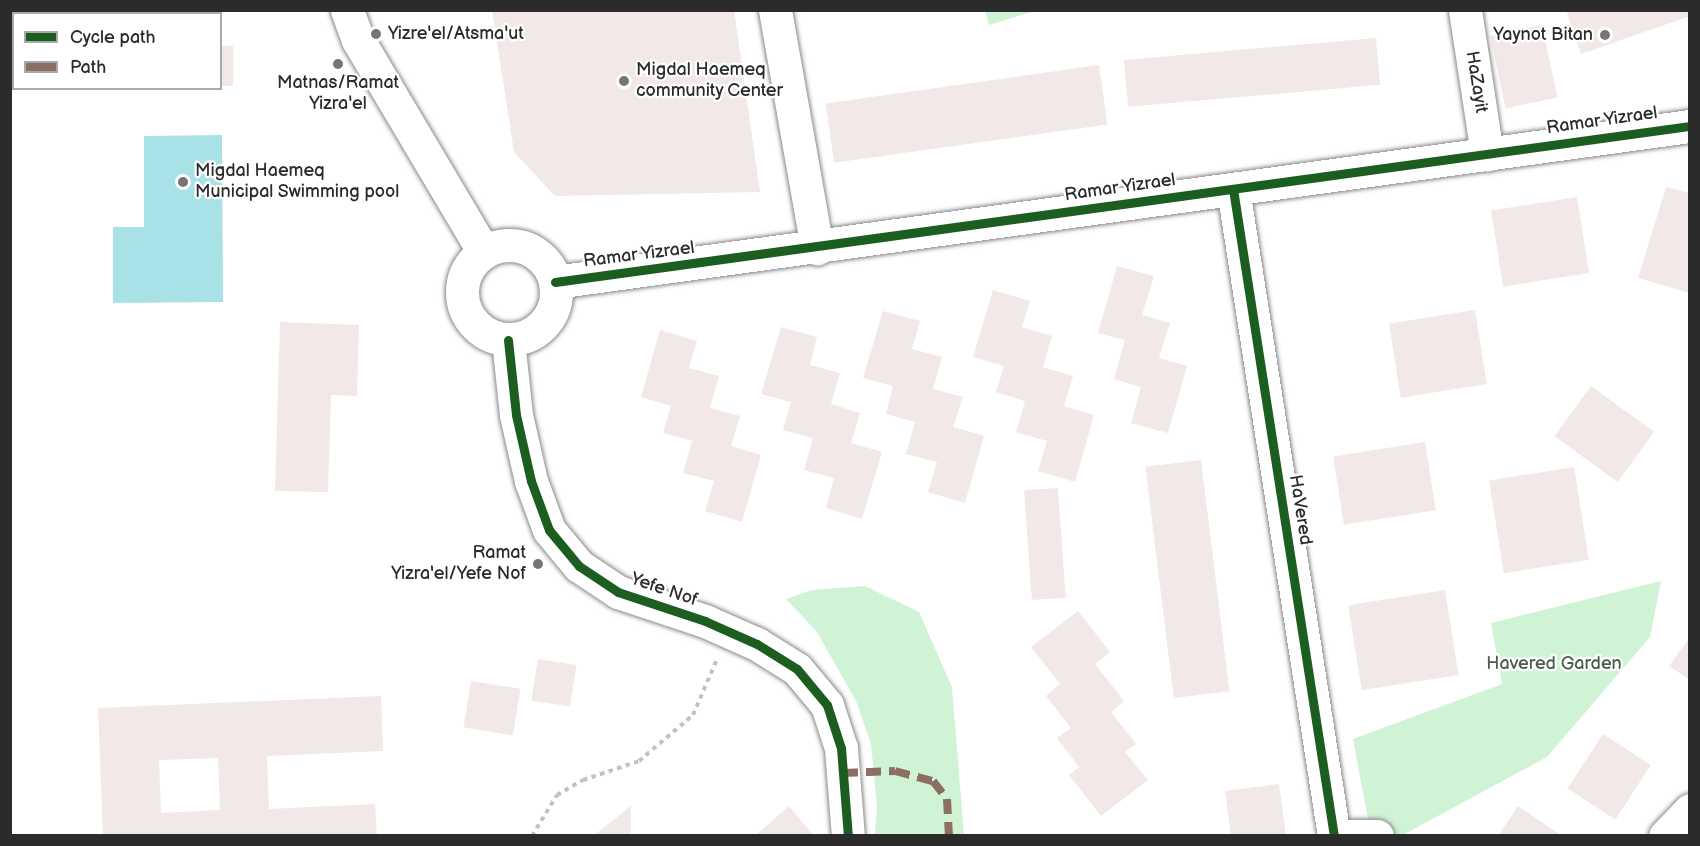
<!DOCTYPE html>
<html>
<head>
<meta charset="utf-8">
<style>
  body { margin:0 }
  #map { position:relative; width:1700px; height:846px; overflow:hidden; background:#fff; font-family:"Balsamiq Sans",sans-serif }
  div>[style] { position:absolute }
  .green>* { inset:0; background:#d1f3d5 }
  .water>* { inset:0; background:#a8e1e6 }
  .building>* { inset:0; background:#f2e8e7; transform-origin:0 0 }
  .path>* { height:4px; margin-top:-2px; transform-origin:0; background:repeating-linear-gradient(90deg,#c2c2c2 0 4.5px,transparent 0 9px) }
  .roads { filter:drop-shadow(0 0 2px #8a8a8a) drop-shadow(0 0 2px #8a8a8a) }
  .minor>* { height:33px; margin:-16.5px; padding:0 16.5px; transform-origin:16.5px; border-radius:16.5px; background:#fff }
  .minor>.ring { margin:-16.5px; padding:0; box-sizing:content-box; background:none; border:33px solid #fff; border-radius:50% }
  .quiet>* { height:8px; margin-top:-4px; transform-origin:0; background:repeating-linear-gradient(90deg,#8d6e63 0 15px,transparent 0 23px) }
  .cycleway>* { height:9px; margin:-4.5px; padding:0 4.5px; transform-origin:4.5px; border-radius:4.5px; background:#1b5e20 }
  .dots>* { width:16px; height:16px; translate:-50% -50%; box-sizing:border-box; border:3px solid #fff; border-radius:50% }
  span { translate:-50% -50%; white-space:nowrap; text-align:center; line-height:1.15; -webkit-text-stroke:4.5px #fff; paint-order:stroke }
  .poi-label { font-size:18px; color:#2b2b2b }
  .left { translate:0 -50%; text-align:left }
  .right { translate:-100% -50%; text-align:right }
  .street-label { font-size:18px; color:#2b2b2b }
  .park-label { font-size:18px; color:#4b5b4d }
  .frame { position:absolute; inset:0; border:12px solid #2b2b2b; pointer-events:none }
  .legend { position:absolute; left:12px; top:12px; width:210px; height:78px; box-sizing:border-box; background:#fff; border:2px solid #aaa; margin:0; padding:8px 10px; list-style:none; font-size:18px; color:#2b2b2b }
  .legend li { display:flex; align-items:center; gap:12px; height:30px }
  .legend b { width:30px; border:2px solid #aaa }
</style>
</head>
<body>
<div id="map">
  <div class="green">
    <div style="clip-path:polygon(985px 10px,1035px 10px,1035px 11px,989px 25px)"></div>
    <div style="clip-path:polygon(1661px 581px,1650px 637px,1547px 757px,1403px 835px,1371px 835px,1353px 739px,1502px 684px,1491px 623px)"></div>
    <div style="clip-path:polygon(865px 586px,919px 612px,952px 687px,964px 835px,875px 835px,877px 807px,871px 744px,856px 701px,817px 632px,786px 599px,812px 590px)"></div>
  </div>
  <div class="water">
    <div style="clip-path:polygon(222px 135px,223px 302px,113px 303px,113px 227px,144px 227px,144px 136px)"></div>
  </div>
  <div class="building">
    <div style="clip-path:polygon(492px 10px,734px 10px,760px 192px,555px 196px,514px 152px)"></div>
    <div style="clip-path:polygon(1566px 10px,1690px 10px,1690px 16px,1581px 54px)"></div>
    <div style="left:1542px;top:25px;width:74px;height:53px;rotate:78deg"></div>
    <div style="left:1376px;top:38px;width:47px;height:253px;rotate:85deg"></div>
    <div style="left:220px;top:46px;width:13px;height:40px"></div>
    <div style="left:1099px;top:65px;width:60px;height:276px;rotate:82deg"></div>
    <div style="clip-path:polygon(1666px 187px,1690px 193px,1690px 293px,1638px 278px)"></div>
    <div style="left:1577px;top:197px;width:77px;height:87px;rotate:81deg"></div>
    <div style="clip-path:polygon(1117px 266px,1154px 276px,1142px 315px,1170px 323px,1159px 358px,1187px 366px,1168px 433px,1131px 423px,1141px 387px,1114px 379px,1125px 340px,1098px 333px)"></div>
    <div style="clip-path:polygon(993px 290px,1030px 301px,1022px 327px,1052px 336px,1043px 367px,1073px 376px,1064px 406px,1094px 415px,1075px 482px,1038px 471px,1047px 441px,1016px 432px,1025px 401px,996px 392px,1004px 366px,973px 357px)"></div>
    <div style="left:1475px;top:310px;width:75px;height:87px;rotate:81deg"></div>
    <div style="clip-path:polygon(883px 311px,920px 321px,912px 349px,942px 357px,933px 389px,963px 397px,953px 427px,984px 436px,965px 503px,928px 492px,937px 462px,906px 454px,915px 422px,886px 414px,893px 386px,863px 378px)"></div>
    <div style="clip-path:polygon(280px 322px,359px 325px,357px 396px,331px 395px,328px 492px,275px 491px)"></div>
    <div style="clip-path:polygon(781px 327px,817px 337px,810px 365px,840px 373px,831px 404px,860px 413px,851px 443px,882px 452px,862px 519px,826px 508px,834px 478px,804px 470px,813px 438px,783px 430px,791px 402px,761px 394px)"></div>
    <div style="clip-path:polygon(660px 330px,697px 341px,689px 368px,719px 376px,710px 408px,740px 416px,731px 446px,761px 455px,742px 522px,705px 511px,714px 481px,683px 473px,692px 441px,663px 433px,671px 406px,641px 397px)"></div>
    <div style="left:1591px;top:386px;width:78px;height:62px;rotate:36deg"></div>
    <div style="left:1425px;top:442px;width:69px;height:93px;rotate:81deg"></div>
    <div style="left:1201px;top:460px;width:233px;height:56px;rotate:83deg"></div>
    <div style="left:1574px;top:467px;width:94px;height:86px;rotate:81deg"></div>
    <div style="left:1058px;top:488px;width:110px;height:34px;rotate:86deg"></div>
    <div style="left:1445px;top:590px;width:86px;height:98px;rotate:81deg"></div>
    <div style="clip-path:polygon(1078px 611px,1110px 652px,1095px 664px,1124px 701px,1111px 712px,1136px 744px,1125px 752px,1148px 780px,1101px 816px,1069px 775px,1079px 767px,1057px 738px,1071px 728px,1046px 696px,1060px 684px,1031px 647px)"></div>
    <div style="clip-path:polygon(1690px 637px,1690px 680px,1669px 666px)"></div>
    <div style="left:538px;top:659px;width:39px;height:42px;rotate:9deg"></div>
    <div style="left:471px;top:681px;width:50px;height:47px;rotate:9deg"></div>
    <div style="clip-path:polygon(evenodd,381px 696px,383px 751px,267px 756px,269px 809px,375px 804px,377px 836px,103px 836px,98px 708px,381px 696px,218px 758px,220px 810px,161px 813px,159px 760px,218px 758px)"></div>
    <div style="left:1603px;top:734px;width:57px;height:65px;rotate:33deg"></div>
    <div style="clip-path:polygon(1279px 784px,1286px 836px,1231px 836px,1225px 791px)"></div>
    <div style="clip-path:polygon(631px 806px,631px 836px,593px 836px)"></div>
    <div style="clip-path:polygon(789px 806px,814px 836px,755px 836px)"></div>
    <div style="clip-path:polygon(1518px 806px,1562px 836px,1498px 836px)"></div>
  </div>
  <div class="path">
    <div style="left:532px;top:836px;width:48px;rotate:-58.6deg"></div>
    <div style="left:557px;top:795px;width:30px;rotate:-30deg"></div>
    <div style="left:583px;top:780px;width:59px;rotate:-18.7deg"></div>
    <div style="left:639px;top:761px;width:71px;rotate:-40.4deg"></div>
    <div style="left:693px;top:715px;width:61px;rotate:-66.8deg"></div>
  </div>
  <div class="roads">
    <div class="minor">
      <div style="left:347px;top:10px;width:32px;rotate:70deg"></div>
      <div style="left:358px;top:40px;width:247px;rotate:59.3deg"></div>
      <div style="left:775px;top:10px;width:242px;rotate:80deg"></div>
      <div style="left:1465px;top:10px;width:146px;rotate:81.3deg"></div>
      <div style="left:44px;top:14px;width:5px;rotate:-53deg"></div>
      <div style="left:10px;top:52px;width:6px;rotate:-45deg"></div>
      <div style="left:1233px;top:189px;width:655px;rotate:81.13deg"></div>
      <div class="ring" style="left:462px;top:245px;width:61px;height:61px"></div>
      <div style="left:555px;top:282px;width:1146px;rotate:-7.83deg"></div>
      <div style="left:508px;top:340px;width:75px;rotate:83.9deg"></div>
      <div style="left:516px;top:415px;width:68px;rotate:77.2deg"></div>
      <div style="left:531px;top:481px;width:52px;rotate:69.8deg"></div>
      <div style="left:549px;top:530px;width:47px;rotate:50.2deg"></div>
      <div style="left:579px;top:566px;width:47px;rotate:33.7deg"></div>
      <div style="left:618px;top:592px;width:92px;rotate:18.4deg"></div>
      <div style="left:705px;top:621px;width:57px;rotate:23.9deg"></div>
      <div style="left:757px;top:644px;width:47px;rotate:32deg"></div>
      <div style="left:797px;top:669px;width:47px;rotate:50.2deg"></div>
      <div style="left:827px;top:705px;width:45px;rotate:72deg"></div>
      <div style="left:841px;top:748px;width:88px;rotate:85.5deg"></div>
      <div style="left:1339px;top:836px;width:38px"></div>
      <div style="left:1665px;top:836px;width:36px;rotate:-46deg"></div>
    </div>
  </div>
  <div class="quiet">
    <div style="left:843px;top:773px;width:52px;rotate:-2.2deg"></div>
    <div style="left:895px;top:771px;width:39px;rotate:15deg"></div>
    <div style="left:933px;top:781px;width:23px;rotate:52deg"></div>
    <div style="left:947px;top:799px;width:37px;rotate:87deg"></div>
  </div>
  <div class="cycleway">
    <div style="left:1233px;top:189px;width:655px;rotate:81.13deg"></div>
    <div style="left:555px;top:282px;width:1146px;rotate:-7.83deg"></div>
    <div style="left:508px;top:340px;width:75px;rotate:83.9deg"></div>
    <div style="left:516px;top:415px;width:68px;rotate:77.2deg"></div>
    <div style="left:531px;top:481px;width:52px;rotate:69.8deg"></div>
    <div style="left:549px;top:530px;width:47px;rotate:50.2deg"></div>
    <div style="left:579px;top:566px;width:47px;rotate:33.7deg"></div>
    <div style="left:618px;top:592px;width:92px;rotate:18.4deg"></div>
    <div style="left:705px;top:621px;width:57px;rotate:23.9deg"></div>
    <div style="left:757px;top:644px;width:47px;rotate:32deg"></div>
    <div style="left:797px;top:669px;width:47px;rotate:50.2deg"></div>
    <div style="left:827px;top:705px;width:45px;rotate:72deg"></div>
    <div style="left:841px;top:748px;width:88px;rotate:85.5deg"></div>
  </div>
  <div class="dots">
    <div style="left:376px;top:34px;background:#757575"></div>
    <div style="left:1605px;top:35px;background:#757575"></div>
    <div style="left:338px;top:64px;background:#757575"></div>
    <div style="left:624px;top:81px;background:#757575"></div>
    <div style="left:183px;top:182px;background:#757575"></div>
    <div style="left:538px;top:564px;background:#757575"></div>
  </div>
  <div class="poi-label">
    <span class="left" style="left:388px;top:34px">Yizre'el/Atsma'ut</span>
    <span class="right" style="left:1593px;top:35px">Yaynot Bitan</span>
    <span class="left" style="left:636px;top:81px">Migdal Haemeq<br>community Center</span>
    <span style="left:338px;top:94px">Matnas/Ramat<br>Yizra'el</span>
    <span class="left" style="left:195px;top:182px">Migdal Haemeq<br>Municipal Swimming pool</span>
    <span class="right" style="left:526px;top:564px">Ramat<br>Yizra'el/Yefe Nof</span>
  </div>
  <div class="street-label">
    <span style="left:1476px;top:82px;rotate:81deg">HaZayit</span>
    <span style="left:1602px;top:121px;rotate:-8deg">Ramar Yizrael</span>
    <span style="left:1120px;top:188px;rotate:-8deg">Ramar Yizrael</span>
    <span style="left:639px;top:255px;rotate:-7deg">Ramar Yizrael</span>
    <span style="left:1300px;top:510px;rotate:81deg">HaVered</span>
    <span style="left:664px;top:590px;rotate:19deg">Yefe Nof</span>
  </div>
  <div class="park-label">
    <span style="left:1554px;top:664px">Havered Garden</span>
  </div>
  <div class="frame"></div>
  <ul class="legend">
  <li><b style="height:8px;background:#1b5e20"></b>Cycle path</li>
  <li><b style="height:8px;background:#8d6e63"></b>Path</li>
  </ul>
</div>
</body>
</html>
